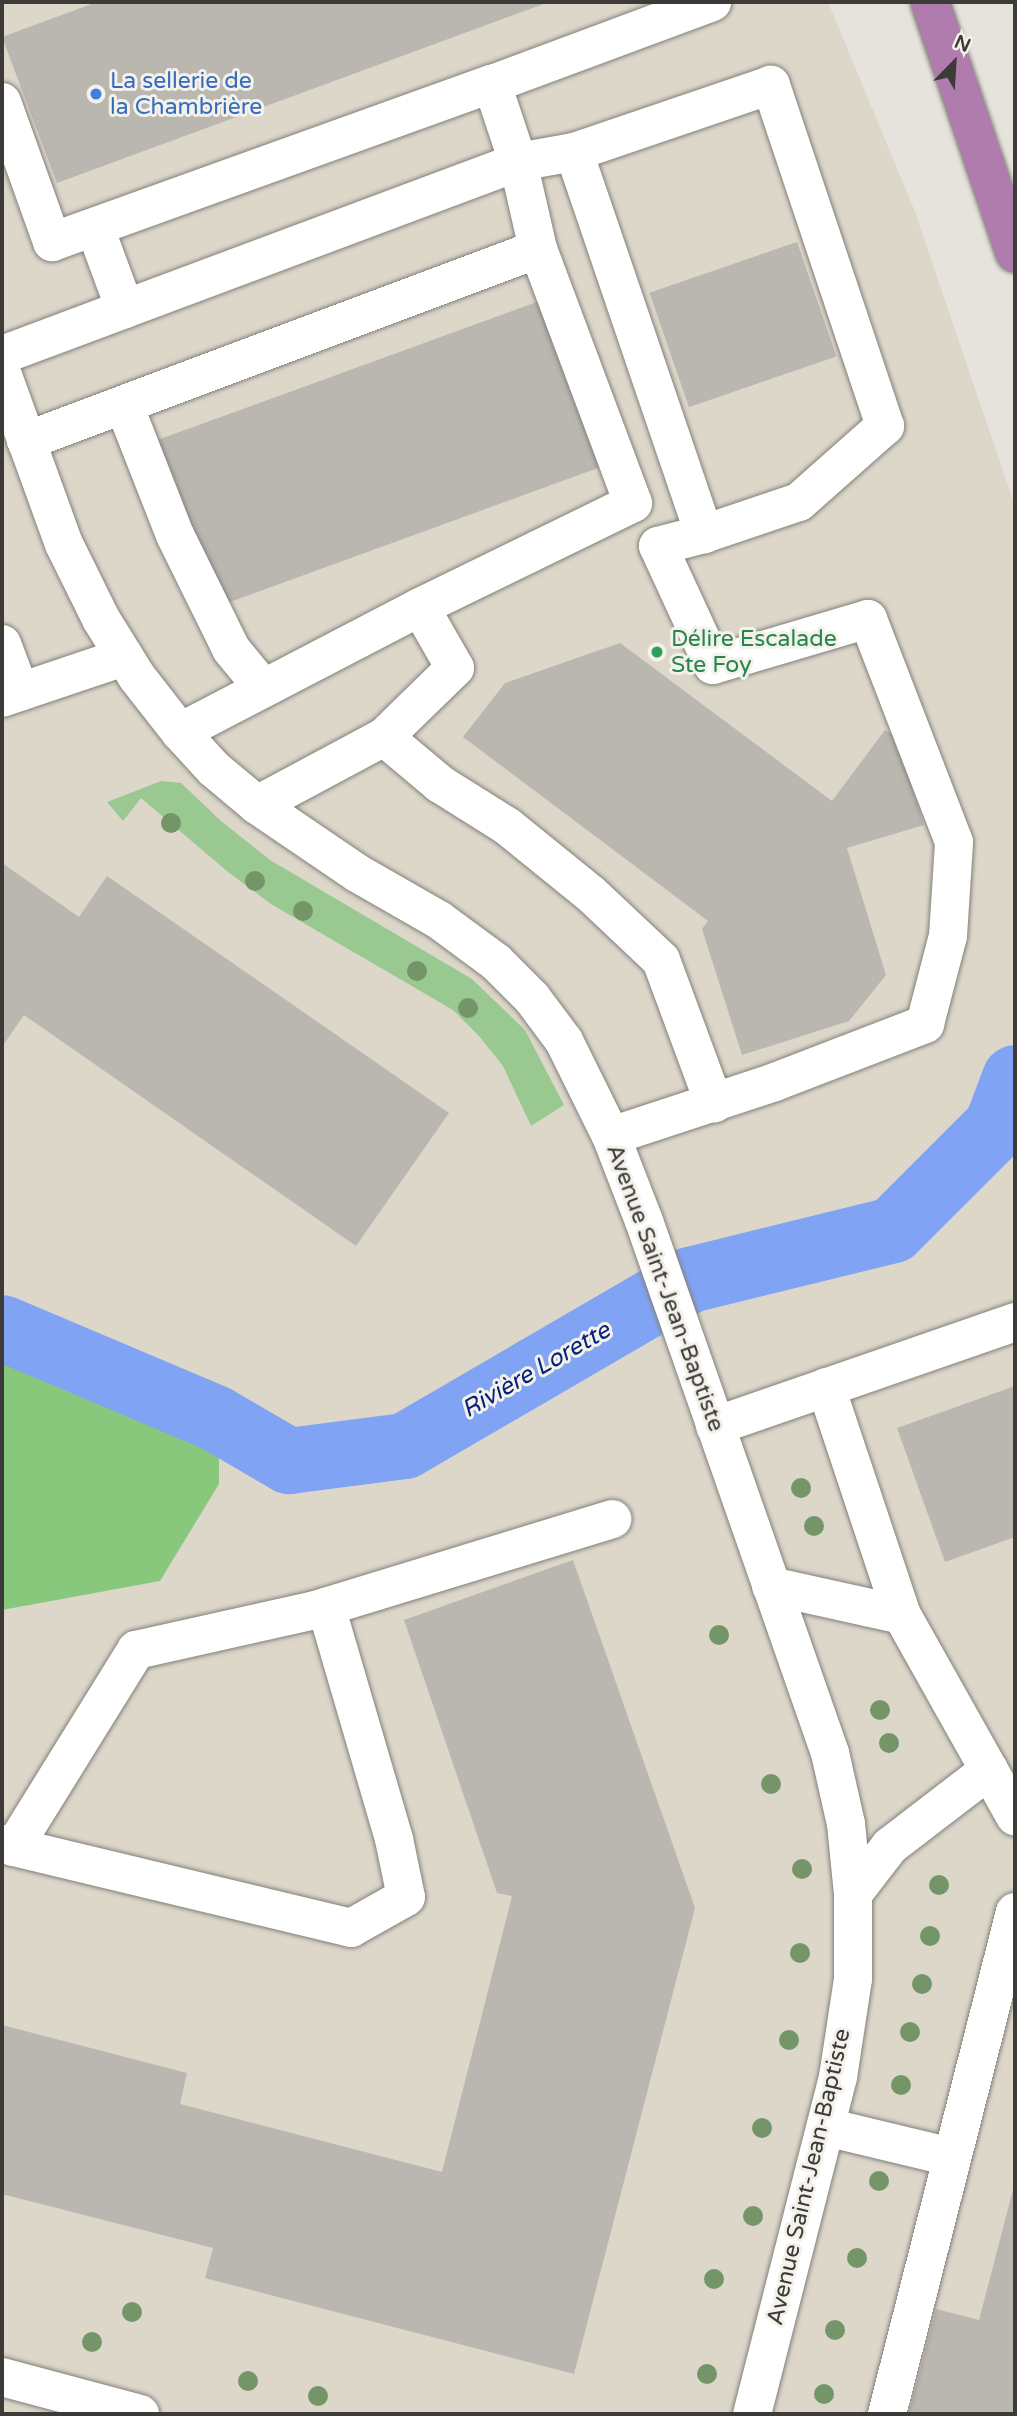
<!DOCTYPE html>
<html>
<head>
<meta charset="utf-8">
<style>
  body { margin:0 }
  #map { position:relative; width:1017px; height:2416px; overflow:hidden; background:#e6e3dd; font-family:"Varela Round",sans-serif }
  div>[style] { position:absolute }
  .built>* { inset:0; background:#ddd7ca }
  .green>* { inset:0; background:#99c991 }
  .forest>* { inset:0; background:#88c87d }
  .river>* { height:66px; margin:-33px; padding:0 33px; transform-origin:33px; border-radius:33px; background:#80a4f3 }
  .building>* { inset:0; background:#bab6b0; transform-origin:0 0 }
  .roads { filter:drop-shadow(0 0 2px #82807a) drop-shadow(0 0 2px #82807a) }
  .minor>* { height:38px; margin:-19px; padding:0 19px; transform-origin:19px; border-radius:19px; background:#fff }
  .highway>* { height:38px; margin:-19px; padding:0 19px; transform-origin:19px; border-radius:19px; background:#b07cad }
  .trees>* { width:20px; height:20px; margin:-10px; border-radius:50%; background:#749568 }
  .dots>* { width:19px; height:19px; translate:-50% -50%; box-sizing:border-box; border:4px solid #f3f1ea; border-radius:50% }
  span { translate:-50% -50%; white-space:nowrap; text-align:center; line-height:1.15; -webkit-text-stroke:6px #f3f1ea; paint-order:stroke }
  .shop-label { font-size:23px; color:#366cbe }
  .left { translate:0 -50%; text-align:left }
  .leisure-label { font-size:23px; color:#27864d }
  .street-label { font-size:23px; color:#3c3b38 }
  .water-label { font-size:24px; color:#08227b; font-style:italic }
  .frame { position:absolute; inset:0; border:4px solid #3c3b38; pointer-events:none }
  .north { position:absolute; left:919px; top:28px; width:70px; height:70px; -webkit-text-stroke:5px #f3f1ea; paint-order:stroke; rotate:24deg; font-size:19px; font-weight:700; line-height:28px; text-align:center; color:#3c3b38 }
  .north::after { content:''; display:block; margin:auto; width:24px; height:32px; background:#3c3b38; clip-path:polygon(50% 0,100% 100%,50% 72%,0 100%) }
</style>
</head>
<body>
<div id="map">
  <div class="built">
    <div style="clip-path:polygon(2px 2px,828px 2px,914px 209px,1015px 506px,1015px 2414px,2px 2414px)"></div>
  </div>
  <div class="green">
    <div style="clip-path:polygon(161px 781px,181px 783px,221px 821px,270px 860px,472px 979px,525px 1030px,564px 1105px,531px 1126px,503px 1066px,479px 1036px,453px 1010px,271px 904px,228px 872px,141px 798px,123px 821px,107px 802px)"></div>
  </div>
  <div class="forest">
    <div style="clip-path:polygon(2px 1298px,219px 1398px,219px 1484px,160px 1581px,2px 1610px)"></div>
  </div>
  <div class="river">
    <div style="left:2px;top:1328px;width:231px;rotate:22.9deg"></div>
    <div style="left:215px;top:1418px;width:86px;rotate:30.2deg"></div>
    <div style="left:289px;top:1461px;width:117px;rotate:-7.4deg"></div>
    <div style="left:405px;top:1446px;width:330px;rotate:-30.2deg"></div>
    <div style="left:690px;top:1280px;width:209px;rotate:-13.8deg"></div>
    <div style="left:893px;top:1230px;width:147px;rotate:-45deg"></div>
    <div style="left:997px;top:1126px;width:51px;rotate:-69.4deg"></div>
  </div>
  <div class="building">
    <div style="clip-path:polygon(97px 2px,549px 2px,57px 183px,2px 37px)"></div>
    <div style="left:797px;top:242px;width:121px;height:156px;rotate:71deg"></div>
    <div style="left:545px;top:299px;width:177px;height:414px;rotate:70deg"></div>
    <div style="clip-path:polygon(620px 643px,832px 801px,885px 730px,897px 738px,924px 825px,847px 848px,886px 975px,849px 1021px,742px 1055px,702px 929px,708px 921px,463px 737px,505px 683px)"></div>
    <div style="clip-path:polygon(2px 863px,79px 917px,107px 876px,449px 1113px,356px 1246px,24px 1015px,2px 1047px)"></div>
    <div style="clip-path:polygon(1015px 1386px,1015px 1537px,945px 1562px,897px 1428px)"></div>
    <div style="clip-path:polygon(573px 1560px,695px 1908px,574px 2374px,205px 2278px,213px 2248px,2px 2194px,2px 2025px,187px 2073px,180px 2104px,442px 2172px,512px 1896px,497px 1893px,404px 1620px)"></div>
    <div style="clip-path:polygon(1015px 2182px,1015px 2414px,909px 2414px,936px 2309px,979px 2320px)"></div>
  </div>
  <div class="roads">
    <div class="minor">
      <div style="left:2px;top:102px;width:149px;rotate:70.3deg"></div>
      <div style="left:52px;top:242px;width:468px;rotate:-19.8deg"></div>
      <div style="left:574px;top:152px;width:404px;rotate:71.2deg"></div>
      <div style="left:704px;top:534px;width:100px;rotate:-18.6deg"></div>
      <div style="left:799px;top:502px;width:115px;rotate:-41.5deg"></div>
      <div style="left:885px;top:426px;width:360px;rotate:-108.5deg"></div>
      <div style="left:771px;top:85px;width:208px;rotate:161.2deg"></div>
      <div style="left:574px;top:152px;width:57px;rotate:169.9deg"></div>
      <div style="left:518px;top:162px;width:82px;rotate:-108.4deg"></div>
      <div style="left:492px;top:84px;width:235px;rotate:-20.4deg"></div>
      <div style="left:2px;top:355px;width:131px;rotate:-20.5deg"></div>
      <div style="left:125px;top:309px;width:86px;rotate:-110.3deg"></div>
      <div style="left:2px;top:373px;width:182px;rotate:70.1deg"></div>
      <div style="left:64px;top:544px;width:84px;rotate:63.7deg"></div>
      <div style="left:101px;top:619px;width:68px;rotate:58.2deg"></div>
      <div style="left:137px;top:677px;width:70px;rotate:52deg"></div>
      <div style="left:180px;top:732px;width:50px;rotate:47.4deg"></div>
      <div style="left:214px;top:769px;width:56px;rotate:39.9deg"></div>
      <div style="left:257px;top:805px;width:121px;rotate:34.2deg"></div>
      <div style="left:357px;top:873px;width:95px;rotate:29.8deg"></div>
      <div style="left:439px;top:920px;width:71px;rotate:36.4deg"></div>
      <div style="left:496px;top:962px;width:51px;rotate:45deg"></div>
      <div style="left:532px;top:998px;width:54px;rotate:53.3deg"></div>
      <div style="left:564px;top:1041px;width:106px;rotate:63.7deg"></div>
      <div style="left:611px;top:1136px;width:91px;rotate:68.8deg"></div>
      <div style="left:644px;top:1221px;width:564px;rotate:70.73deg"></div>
      <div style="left:830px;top:1753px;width:73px;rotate:77.3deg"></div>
      <div style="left:846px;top:1824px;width:70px;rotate:84.3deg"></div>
      <div style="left:853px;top:1894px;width:85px;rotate:90deg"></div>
      <div style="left:853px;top:1979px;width:99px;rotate:98.7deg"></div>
      <div style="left:838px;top:2077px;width:348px;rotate:104.3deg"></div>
      <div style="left:124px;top:405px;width:140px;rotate:68.6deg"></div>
      <div style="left:175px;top:535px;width:127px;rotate:63.8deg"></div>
      <div style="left:231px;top:649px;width:50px;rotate:50.6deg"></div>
      <div style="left:26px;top:441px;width:547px;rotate:-20.56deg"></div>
      <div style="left:538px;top:249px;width:89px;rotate:-102.9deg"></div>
      <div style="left:518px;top:162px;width:420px;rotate:159.5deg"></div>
      <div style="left:2px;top:644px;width:51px;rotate:69.4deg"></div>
      <div style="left:2px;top:698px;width:129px;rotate:-18.6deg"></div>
      <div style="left:180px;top:732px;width:271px;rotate:-27.5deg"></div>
      <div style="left:420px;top:607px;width:237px;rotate:-26deg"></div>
      <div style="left:633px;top:503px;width:271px;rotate:-110.5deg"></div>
      <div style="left:384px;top:737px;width:99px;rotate:-44.2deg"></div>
      <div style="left:455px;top:668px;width:70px;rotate:-119.8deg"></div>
      <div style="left:257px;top:805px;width:144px;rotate:-28.2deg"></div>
      <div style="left:384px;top:737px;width:73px;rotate:40deg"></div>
      <div style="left:440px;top:784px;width:79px;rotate:32.1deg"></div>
      <div style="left:507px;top:826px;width:108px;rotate:39deg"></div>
      <div style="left:591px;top:894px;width:96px;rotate:43.3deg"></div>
      <div style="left:661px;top:960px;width:153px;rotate:69.7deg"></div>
      <div style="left:611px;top:1136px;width:173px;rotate:-18.2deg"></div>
      <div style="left:775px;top:1082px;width:161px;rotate:-21.1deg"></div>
      <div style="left:925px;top:1024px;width:91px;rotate:-75.4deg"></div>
      <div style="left:948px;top:936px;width:94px;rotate:-86.3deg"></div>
      <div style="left:954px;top:842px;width:239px;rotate:-111.1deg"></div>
      <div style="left:868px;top:619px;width:162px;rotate:163.5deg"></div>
      <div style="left:713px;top:665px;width:131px;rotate:-114.8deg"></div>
      <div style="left:658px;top:546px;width:48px;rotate:-14.6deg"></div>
      <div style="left:826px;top:1387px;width:240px;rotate:71.6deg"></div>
      <div style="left:715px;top:1426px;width:318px;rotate:-19.1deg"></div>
      <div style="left:771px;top:1586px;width:134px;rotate:12.5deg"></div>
      <div style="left:902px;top:1615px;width:231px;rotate:60.7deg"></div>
      <div style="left:2px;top:1844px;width:12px;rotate:14deg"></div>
      <div style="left:14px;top:1847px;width:232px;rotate:-58.2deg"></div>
      <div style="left:136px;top:1650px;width:183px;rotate:-12.6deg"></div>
      <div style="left:315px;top:1610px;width:311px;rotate:-17deg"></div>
      <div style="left:14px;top:1847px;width:347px;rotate:13.5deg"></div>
      <div style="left:351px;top:1928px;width:63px;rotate:-29.4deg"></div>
      <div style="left:406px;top:1897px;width:59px;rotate:-101.7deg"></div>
      <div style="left:394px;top:1839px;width:242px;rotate:-106.3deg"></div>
      <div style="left:853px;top:1894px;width:61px;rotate:-52.4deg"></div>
      <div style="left:890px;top:1846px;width:125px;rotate:-37.5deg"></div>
      <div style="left:826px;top:2127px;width:129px;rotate:13.5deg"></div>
      <div style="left:2px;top:2377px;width:143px;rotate:15deg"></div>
      <div style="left:887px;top:2414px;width:518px;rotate:-75.7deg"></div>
    </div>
    <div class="highway">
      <div style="left:930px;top:2px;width:265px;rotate:71.3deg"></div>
    </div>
  </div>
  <div class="trees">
    <div style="left:171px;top:823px"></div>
    <div style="left:255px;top:881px"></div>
    <div style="left:303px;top:911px"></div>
    <div style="left:417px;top:971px"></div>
    <div style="left:468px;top:1008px"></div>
    <div style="left:801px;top:1488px"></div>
    <div style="left:814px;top:1526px"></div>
    <div style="left:719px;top:1635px"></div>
    <div style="left:880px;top:1710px"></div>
    <div style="left:889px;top:1743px"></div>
    <div style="left:771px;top:1784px"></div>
    <div style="left:802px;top:1869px"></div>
    <div style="left:939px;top:1885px"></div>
    <div style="left:930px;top:1936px"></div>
    <div style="left:800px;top:1953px"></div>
    <div style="left:922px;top:1984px"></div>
    <div style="left:910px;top:2032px"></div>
    <div style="left:789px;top:2040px"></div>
    <div style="left:901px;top:2085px"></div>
    <div style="left:762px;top:2128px"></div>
    <div style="left:879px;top:2181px"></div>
    <div style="left:753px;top:2216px"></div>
    <div style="left:857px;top:2258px"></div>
    <div style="left:714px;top:2279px"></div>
    <div style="left:132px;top:2312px"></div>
    <div style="left:835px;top:2330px"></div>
    <div style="left:92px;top:2342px"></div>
    <div style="left:707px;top:2374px"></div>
    <div style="left:248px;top:2381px"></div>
    <div style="left:824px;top:2394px"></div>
    <div style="left:318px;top:2396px"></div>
  </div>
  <div class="dots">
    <div style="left:96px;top:94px;background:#3f7fe0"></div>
    <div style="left:657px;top:652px;background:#2e9e5b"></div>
  </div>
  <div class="shop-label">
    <span class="left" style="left:110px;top:94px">La sellerie de<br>la Chambrière</span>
  </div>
  <div class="leisure-label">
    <span class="left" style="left:671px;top:652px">Délire Escalade<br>Ste Foy</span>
  </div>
  <div class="street-label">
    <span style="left:665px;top:1288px;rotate:70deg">Avenue Saint-Jean-Baptiste</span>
    <span style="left:809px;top:2177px;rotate:-77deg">Avenue Saint-Jean-Baptiste</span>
  </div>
  <div class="water-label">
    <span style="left:536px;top:1370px;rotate:-30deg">Rivière Lorette</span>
  </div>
  <div class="frame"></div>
  <div class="north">N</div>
</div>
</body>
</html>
